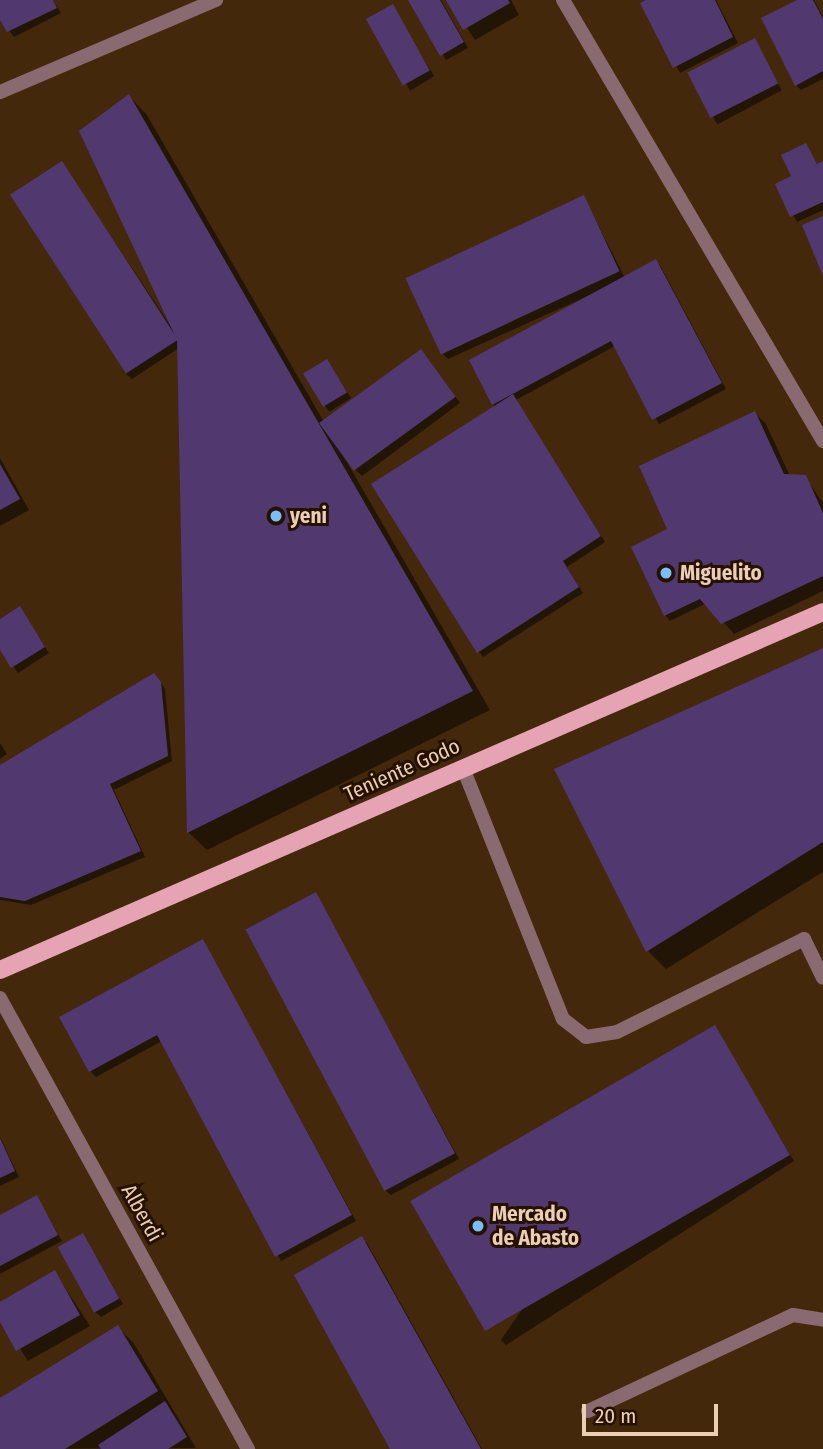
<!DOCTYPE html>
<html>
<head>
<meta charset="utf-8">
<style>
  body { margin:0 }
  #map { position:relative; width:823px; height:1449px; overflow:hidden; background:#43280c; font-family:"Fira Sans Condensed",sans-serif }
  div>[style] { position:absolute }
  .shadow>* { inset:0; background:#0007; transform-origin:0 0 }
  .building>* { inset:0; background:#51396f; transform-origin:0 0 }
  .service>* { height:14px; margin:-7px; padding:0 7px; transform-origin:7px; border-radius:7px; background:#8a6a71 }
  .minor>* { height:14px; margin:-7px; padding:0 7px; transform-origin:7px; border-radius:7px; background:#8a6a71 }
  .primary>* { height:18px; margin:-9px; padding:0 9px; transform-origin:9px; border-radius:9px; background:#e6a3b3 }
  .dots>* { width:19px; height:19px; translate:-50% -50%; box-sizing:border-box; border:4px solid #261100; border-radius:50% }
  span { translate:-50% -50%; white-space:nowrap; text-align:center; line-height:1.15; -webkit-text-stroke:6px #261100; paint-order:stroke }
  .poi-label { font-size:21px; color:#ebceb4; font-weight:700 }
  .left { translate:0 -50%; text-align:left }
  .street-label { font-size:21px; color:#ebceb4 }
  .scale { position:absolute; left:582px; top:1404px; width:136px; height:32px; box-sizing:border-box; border:4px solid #ebceb4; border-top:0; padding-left:9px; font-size:21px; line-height:24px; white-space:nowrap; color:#ebceb4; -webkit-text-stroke:5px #261100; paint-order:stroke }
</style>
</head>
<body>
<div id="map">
  <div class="shadow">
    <div style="clip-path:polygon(0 0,53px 0,61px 13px,14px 37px,0 18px)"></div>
    <div style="clip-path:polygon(410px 0,441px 0,468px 48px,446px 60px)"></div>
    <div style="clip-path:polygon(448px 0,511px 0,519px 15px,475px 40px)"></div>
    <div style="clip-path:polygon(650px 0,716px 0,738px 43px,680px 73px,643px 4px)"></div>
    <div style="clip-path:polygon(801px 0,814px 0,823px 17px,823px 79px,801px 90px,796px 85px)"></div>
    <div style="left:392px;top:6px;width:82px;height:28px;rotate:59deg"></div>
    <div style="left:755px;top:40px;width:57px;height:73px;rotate:62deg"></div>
    <div style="clip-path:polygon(129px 96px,147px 115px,324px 422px,426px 356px,460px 403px,362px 476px,347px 462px,490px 710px,207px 850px,188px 832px,179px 348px,132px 379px,126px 374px,62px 163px,176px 334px)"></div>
    <div style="clip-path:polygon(806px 146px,818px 165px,823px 163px,823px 210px,797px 222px,777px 185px,793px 177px)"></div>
    <div style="clip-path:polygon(584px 197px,625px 278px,656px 261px,661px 267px,726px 389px,659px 424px,615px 346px,516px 400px,605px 542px,567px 567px,583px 593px,483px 657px,478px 651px,494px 404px,610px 286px,448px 359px,443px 354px)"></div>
    <div style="left:327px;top:361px;width:44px;height:26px;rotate:57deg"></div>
    <div style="clip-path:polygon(755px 413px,766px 424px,790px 476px,805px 477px,823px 503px,823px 591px,734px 634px,707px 603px,670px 621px,665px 615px,667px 531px)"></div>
    <div style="clip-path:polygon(0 458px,29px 510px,0 526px)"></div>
    <div style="clip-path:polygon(20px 609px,49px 653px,18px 673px,0 647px,0 621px)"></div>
    <div style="clip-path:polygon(823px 650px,823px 872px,666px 969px,648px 951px)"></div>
    <div style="clip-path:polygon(159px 680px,165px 689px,172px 761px,114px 790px,145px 857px,31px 905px,0 900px,0 767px)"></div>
    <div style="clip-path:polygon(0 743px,7px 754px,0 759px)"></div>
    <div style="clip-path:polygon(316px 895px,459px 1159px,391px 1195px,385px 1190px)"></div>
    <div style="clip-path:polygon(203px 941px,356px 1221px,281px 1261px,162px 1041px,96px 1077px,90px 1071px)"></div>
    <div style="clip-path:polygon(714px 1027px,794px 1161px,506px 1345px,501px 1340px)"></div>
    <div style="clip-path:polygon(0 1137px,19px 1177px,0 1186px)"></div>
    <div style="clip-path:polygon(37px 1197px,62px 1241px,0 1274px,0 1217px)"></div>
    <div style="clip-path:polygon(83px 1235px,123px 1304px,101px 1317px,95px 1312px)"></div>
    <div style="clip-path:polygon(362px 1238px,367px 1243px,482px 1449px,392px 1449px)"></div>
    <div style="clip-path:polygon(55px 1272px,90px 1326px,28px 1361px,0 1318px,0 1304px)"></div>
    <div style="clip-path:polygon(117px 1327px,133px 1342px,196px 1448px,0 1449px,0 1400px)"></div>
  </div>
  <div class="building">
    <div style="clip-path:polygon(0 0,53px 0,57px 8px,7px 32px,0 20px)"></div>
    <div style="clip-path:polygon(408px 0,440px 0,464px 42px,440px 56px)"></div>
    <div style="clip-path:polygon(446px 0,508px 0,510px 3px,463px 30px)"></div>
    <div style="clip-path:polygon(646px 0,715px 0,733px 37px,673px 68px,640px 3px)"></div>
    <div style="clip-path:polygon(797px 0,813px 0,823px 19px,823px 71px,795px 86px,761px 18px)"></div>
    <div style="left:393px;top:4px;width:76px;height:31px;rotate:61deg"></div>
    <div style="left:755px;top:38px;width:51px;height:76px;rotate:63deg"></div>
    <div style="clip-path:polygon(129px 94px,473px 691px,187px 833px,177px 340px,79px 131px)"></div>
    <div style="clip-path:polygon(806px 143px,817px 164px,823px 161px,823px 202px,790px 217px,775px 184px,791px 176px,781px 155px)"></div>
    <div style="left:62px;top:161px;width:213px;height:62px;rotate:57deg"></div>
    <div style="left:584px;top:195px;width:84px;height:197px;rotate:65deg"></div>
    <div style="clip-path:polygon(823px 216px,823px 276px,802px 225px)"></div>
    <div style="clip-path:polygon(656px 259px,722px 383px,652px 420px,611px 341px,492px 405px,469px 360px)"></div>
    <div style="left:421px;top:349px;width:59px;height:126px;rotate:54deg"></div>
    <div style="left:327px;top:359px;width:39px;height:28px;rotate:59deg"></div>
    <div style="clip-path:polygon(513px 394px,601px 536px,563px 561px,579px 587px,477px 653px,371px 484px)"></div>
    <div style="clip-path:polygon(755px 411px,784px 474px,806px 475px,823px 513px,823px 576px,721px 624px,700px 599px,664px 616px,631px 547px,667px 529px,639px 466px)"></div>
    <div style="clip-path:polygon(0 464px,20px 499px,0 510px)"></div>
    <div style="clip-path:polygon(20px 606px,45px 647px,11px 668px,0 650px,0 619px)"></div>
    <div style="clip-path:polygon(823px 648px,823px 842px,646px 952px,554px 769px)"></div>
    <div style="clip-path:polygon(154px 673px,161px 682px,168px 756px,110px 784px,141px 851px,25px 901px,0 897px,0 765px)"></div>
    <div style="left:316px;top:892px;width:296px;height:80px;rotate:62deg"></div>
    <div style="clip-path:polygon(203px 939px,352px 1215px,275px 1257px,157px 1035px,89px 1072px,59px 1017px)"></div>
    <div style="left:715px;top:1025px;width:150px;height:352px;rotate:60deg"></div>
    <div style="clip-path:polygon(0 1138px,15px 1171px,0 1178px)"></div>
    <div style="clip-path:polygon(37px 1195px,58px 1235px,0 1266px,0 1215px)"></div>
    <div style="left:83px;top:1233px;width:75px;height:29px;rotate:61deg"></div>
    <div style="clip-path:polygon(362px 1236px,481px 1449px,390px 1449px,294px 1275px)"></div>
    <div style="clip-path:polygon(55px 1270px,80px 1315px,16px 1351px,0 1322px,0 1302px)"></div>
    <div style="clip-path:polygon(118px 1325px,158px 1391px,65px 1449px,0 1449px,0 1398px)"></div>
    <div style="clip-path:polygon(165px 1401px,187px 1437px,168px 1449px,101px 1449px,98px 1445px)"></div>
  </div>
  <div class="service">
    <div style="left:463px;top:768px;width:270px;rotate:68.3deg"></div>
    <div style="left:563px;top:1019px;width:29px;rotate:38deg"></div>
    <div style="left:586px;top:1037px;width:31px;rotate:-9deg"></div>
    <div style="left:617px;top:1032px;width:209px;rotate:-26.4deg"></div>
    <div style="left:804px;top:939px;width:43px;rotate:64deg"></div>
    <div style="left:588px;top:1411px;width:226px;rotate:-25.1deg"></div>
    <div style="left:793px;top:1315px;width:30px;rotate:9deg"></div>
  </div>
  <div class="minor">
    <div style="left:563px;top:0;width:512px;rotate:59.48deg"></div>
    <div style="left:0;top:92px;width:235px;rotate:-23.1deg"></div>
    <div style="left:0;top:998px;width:515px;rotate:61.19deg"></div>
  </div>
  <div class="primary">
    <div style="left:0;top:970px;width:897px;rotate:-23.51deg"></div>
  </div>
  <div class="dots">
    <div style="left:276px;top:516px;background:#78bff7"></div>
    <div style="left:666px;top:573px;background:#78bff7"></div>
    <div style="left:478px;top:1226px;background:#78bff7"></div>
  </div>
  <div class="poi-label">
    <span class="left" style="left:290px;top:516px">yeni</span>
    <span class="left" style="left:680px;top:573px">Miguelito</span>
    <span class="left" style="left:492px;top:1226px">Mercado<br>de Abasto</span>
  </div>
  <div class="street-label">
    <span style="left:402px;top:770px;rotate:-24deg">Teniente Godo</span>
    <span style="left:142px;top:1213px;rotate:61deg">Alberdi</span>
  </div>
  <div class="scale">20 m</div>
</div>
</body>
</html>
